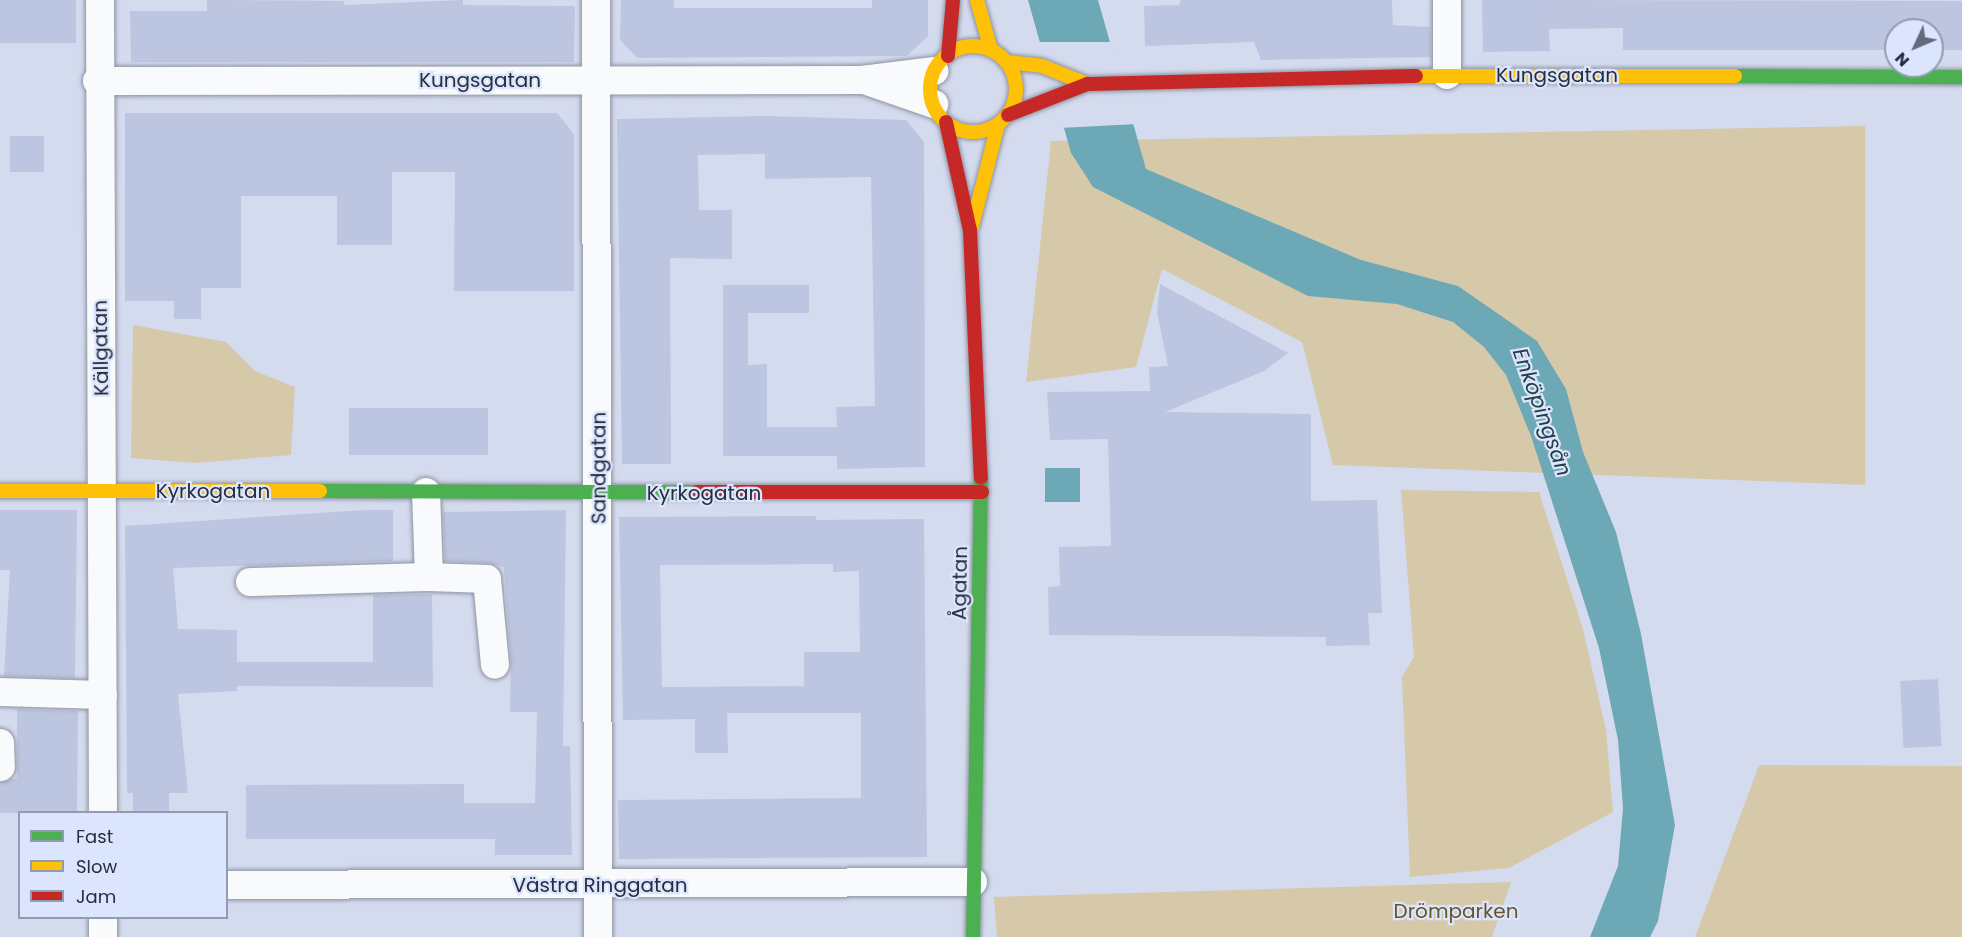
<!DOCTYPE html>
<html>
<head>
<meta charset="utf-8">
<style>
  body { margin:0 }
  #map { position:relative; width:1962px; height:937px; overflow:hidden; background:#d4dbee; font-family:Poppins,sans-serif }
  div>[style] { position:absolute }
  .green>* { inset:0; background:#d6c9a9 }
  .water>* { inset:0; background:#6ca8b6; transform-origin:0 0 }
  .pier>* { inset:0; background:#d4dbee }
  .building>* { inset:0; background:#bdc6e0; transform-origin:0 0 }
  .roads { filter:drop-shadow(0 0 2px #8d93a2) drop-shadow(0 0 2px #8d93a2) }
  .street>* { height:28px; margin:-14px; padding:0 14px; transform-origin:14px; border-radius:14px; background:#f9fafc }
  .fast>* { height:14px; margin:-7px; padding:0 7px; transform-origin:7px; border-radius:7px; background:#4caf50 }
  .slow>* { height:14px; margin:-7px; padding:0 7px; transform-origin:7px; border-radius:7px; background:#ffc107 }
  .slow>.ring { margin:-7px; padding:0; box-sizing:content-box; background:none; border:14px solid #ffc107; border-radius:50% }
  .jam>* { height:14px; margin:-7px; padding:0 7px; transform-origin:7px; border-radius:7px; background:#c62828 }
  span { translate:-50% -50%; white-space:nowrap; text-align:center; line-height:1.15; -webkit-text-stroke:4.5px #dbe5fd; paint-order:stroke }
  .street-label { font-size:20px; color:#272d3d }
  .park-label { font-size:20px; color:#665528 }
  .water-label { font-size:21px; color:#243e42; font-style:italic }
  .legend { position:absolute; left:18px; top:811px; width:210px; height:108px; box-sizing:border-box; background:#dbe5fd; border:2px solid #939bb0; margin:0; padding:8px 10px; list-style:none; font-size:18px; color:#272d3d }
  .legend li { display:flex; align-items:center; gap:12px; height:30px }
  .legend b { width:30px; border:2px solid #939bb0 }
  .north { position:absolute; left:1884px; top:18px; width:60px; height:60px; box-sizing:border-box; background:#dbe5fd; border:2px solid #939bb0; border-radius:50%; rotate:226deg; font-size:16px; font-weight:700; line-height:24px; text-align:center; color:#272d3d }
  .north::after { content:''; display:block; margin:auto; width:21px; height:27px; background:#646a7b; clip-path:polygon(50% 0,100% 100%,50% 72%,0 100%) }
</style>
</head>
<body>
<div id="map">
  <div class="green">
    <div style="clip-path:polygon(1865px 126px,1865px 485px,1333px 465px,1302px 342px,1162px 269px,1136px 367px,1026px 382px,1051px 141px)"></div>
    <div style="clip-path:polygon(133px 325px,226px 342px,255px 371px,295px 387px,291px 455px,195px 463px,131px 458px)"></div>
    <div style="clip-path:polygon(1401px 490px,1539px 492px,1583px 629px,1606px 730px,1613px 812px,1509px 868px,1410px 877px,1402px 677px,1414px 657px)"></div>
    <div style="clip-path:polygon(1759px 765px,1962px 766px,1962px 937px,1695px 937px)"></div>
    <div style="clip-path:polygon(1511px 882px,1492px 937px,997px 937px,994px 897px)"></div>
  </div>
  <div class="water">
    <div style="clip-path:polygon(1028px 0,1098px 0,1146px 169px,1361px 260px,1458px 286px,1537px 341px,1566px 389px,1583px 452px,1616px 532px,1641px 634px,1675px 825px,1658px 921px,1650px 937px,1590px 937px,1618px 866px,1623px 808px,1618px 740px,1599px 648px,1531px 436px,1506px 375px,1484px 347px,1453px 322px,1397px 304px,1308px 296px,1093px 187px,1071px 153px)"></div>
    <div style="left:1045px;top:468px;width:35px;height:34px"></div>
  </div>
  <div class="pier">
    <div style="clip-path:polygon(1037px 42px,1113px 42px,1137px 124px,1060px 128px)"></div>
  </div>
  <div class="building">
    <div style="left:0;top:0;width:76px;height:43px"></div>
    <div style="clip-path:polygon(207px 0,344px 1px,344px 5px,463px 0,463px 5px,575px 6px,574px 62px,131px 62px,130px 11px,207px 11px)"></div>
    <div style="clip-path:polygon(621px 0,674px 0,674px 8px,872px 8px,872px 0,928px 0,928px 36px,907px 56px,637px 58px,620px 40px)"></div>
    <div style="clip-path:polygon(1181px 0,1392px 0,1393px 25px,1430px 27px,1431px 57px,1261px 60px,1254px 42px,1145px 46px,1144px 6px,1179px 5px)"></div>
    <div style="clip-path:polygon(1482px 0,1962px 1px,1962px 50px,1932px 50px,1932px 30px,1896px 30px,1896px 50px,1623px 50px,1623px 28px,1549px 29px,1550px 51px,1483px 52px)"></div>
    <div style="clip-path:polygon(125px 113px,557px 113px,574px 134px,574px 291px,454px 291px,455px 172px,392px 172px,392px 245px,337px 245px,337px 196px,241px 196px,241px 288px,201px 288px,201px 319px,174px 319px,174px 301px,125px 301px)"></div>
    <div style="clip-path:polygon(764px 116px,906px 120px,924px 142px,925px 467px,837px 469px,837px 456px,723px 456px,723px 285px,809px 285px,809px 313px,748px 313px,748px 365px,767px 364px,767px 427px,837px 427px,836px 407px,875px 406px,871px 177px,765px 179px,765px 154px,698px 155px,699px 210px,732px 210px,732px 259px,670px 258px,671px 464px,622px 464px,617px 119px)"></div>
    <div style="left:44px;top:136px;width:36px;height:34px;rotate:90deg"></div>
    <div style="clip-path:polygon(1160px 284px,1288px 353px,1264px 371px,1165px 412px,1311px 414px,1311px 501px,1377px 500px,1382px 613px,1368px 613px,1370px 645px,1326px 646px,1326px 637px,1049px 635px,1048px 587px,1060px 586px,1059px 547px,1111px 546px,1108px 439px,1050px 440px,1047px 392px,1150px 391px,1149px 367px,1168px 366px,1157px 312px)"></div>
    <div style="left:349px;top:408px;width:139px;height:47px"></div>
    <div style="clip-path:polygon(0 510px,77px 510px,75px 678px,4px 676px,10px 570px,0 570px)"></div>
    <div style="clip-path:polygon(364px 510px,393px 510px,393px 561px,173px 568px,178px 629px,237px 630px,237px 662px,373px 662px,373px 595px,432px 594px,433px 687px,237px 686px,237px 691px,178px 694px,188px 793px,169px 793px,169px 813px,133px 813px,133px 793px,127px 793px,125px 526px)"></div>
    <div style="clip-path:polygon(566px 510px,563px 746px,570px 746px,572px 855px,495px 855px,495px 839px,246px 839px,246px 785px,464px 784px,464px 803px,535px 803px,537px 712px,510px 712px,511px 663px,504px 567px,488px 563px,445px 561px,443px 512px)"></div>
    <div style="clip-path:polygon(evenodd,816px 516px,816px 520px,924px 519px,927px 857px,619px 859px,618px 800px,861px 798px,861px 713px,727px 713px,728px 753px,695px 753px,695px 719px,623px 720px,619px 517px,816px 516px,833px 564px,833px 572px,859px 571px,860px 652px,804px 652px,804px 686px,662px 687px,660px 565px,833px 564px)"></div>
    <div style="left:1938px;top:679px;width:67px;height:38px;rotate:87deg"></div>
    <div style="clip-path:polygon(17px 709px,78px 711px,77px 813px,0 813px,0 783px,17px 778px)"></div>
  </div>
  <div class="roads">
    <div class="street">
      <div style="left:100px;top:0;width:812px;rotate:89.79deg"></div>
      <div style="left:596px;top:0;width:937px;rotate:89.88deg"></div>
      <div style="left:1447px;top:75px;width:75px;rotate:-90deg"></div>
      <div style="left:97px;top:81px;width:765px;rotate:-0.07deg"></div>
      <div style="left:862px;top:80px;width:73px;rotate:-7.1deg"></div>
      <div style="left:870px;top:82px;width:68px;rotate:19deg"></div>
      <div style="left:429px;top:577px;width:58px;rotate:2deg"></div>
      <div style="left:487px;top:579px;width:86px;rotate:84.7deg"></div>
      <div style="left:250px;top:582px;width:179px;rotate:-1.6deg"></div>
      <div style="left:429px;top:577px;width:85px;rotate:-92deg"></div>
      <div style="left:0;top:692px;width:103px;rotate:1.7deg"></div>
      <div style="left:0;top:743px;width:24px;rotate:88deg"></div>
      <div style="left:226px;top:885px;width:747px;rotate:-0.23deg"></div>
      <div style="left:103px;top:937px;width:19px;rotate:-90deg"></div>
    </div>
    <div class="fast">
      <div style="left:1735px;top:76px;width:227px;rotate:0.3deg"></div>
      <div style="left:320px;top:491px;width:377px;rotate:0.2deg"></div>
      <div style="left:973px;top:937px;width:459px;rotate:-89deg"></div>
    </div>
    <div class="slow">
      <div style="left:977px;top:0;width:52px;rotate:74.4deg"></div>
      <div class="ring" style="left:930px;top:46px;width:72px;height:72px"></div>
      <div style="left:1006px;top:62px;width:36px;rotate:6deg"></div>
      <div style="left:1042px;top:66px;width:48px;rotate:21.8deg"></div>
      <div style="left:1416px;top:76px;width:319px"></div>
      <div style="left:972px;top:226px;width:104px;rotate:-75.6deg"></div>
      <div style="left:0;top:491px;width:320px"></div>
    </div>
    <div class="jam">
      <div style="left:948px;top:56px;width:56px;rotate:-84.9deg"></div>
      <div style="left:1008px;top:115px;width:85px;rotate:-21.4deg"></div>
      <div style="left:1087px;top:84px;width:329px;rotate:-1.4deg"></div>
      <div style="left:946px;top:122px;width:111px;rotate:77.5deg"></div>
      <div style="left:970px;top:230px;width:248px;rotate:87.5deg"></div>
      <div style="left:697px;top:492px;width:285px"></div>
    </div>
  </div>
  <div class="street-label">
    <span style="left:1557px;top:75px">Kungsgatan</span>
    <span style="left:480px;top:80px">Kungsgatan</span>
    <span style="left:101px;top:348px;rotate:-91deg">Källgatan</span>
    <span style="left:599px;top:468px;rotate:-90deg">Sandgatan</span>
    <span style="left:213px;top:491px">Kyrkogatan</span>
    <span style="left:704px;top:493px">Kyrkogatan</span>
    <span style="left:960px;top:583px;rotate:-89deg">Ågatan</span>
    <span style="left:600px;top:885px">Västra Ringgatan</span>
  </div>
  <div class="park-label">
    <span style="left:1456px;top:911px">Drömparken</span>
  </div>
  <div class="water-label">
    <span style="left:1542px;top:412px;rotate:70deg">Enköpingsån</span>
  </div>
  <ul class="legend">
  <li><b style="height:8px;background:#4caf50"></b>Fast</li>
  <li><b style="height:8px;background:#ffc107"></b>Slow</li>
  <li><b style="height:8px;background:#c62828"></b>Jam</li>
  </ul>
  <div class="north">N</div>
</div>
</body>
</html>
